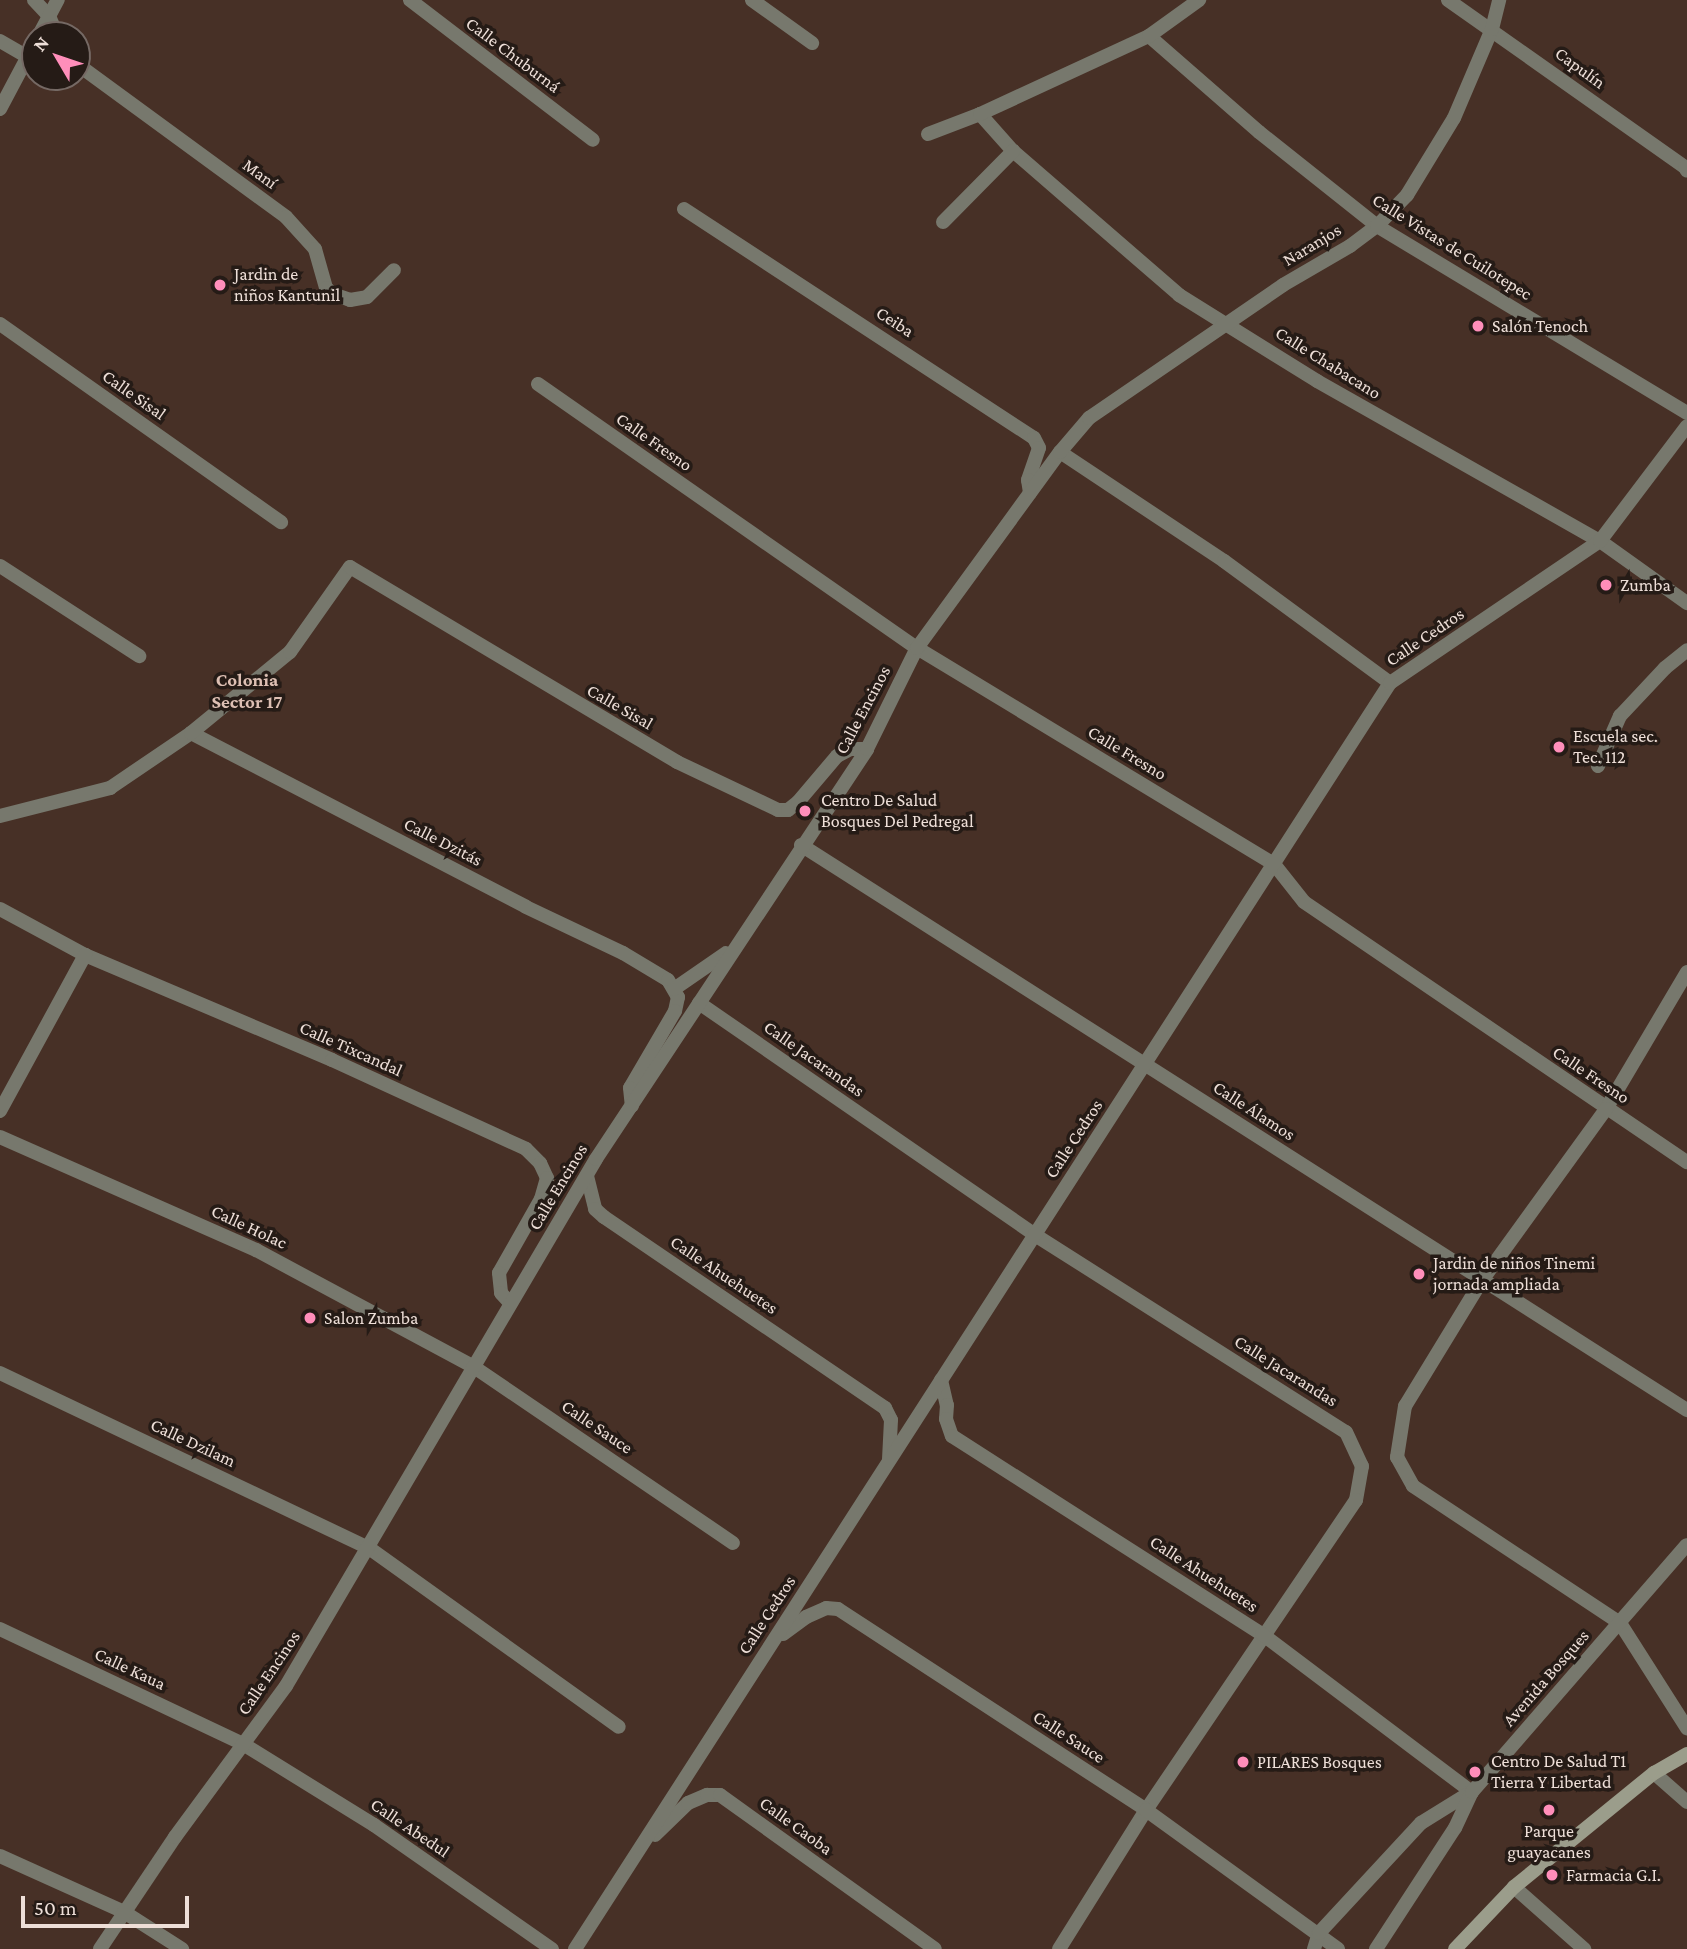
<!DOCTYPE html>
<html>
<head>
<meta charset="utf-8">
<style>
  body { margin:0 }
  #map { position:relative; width:1687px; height:1949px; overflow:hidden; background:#473026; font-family:"Crimson Pro",serif }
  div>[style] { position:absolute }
  .street>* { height:14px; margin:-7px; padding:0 7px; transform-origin:7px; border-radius:7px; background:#77786d }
  .secondary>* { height:14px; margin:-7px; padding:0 7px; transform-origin:7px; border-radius:7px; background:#9b9d8b }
  .dots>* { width:19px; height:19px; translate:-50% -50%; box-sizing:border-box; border:4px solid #251b16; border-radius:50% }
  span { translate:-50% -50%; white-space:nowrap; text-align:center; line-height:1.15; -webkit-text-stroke:7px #251b16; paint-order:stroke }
  .street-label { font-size:18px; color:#eedfd8 }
  .poi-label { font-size:18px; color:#eedfd8 }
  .left { translate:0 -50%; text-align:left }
  .neighbourhood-label { font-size:19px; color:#ddbfb3; font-weight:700 }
  .north { position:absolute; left:21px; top:21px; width:70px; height:70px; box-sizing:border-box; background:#251b16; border:2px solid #756964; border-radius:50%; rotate:309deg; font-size:19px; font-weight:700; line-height:28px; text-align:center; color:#eedfd8 }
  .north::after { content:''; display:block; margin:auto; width:24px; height:32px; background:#ff8eba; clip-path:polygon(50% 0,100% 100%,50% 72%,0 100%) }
  .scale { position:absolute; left:21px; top:1896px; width:168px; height:32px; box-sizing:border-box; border:4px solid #eedfd8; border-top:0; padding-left:9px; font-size:21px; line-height:24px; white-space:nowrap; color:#eedfd8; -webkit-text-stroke:5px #251b16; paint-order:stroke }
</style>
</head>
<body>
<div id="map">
  <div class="street">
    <div style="left:34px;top:0;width:22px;rotate:47deg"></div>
    <div style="left:49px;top:16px;width:21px;rotate:67deg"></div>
    <div style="left:410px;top:0;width:230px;rotate:37.4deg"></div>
    <div style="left:752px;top:0;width:74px;rotate:35.6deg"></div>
    <div style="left:1448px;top:0;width:290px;rotate:35.2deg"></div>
    <div style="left:1685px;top:167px;width:4px;rotate:63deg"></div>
    <div style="left:39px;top:35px;width:40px;rotate:-62deg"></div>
    <div style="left:1149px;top:36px;width:146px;rotate:41.1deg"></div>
    <div style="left:1259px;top:132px;width:151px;rotate:38.5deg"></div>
    <div style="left:1377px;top:226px;width:362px;rotate:31.1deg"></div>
    <div style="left:0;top:41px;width:32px;rotate:30deg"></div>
    <div style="left:77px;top:64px;width:259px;rotate:36.2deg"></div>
    <div style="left:286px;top:217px;width:43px;rotate:47.8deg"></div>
    <div style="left:315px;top:249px;width:41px;rotate:74.2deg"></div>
    <div style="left:326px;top:288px;width:9px;rotate:41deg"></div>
    <div style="left:333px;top:294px;width:18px;rotate:19deg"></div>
    <div style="left:350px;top:300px;width:17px;rotate:-10deg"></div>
    <div style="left:367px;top:297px;width:38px;rotate:-45deg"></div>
    <div style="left:0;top:109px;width:75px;rotate:-62.1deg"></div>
    <div style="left:980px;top:114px;width:50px;rotate:48.3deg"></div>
    <div style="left:1013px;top:151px;width:220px;rotate:40.9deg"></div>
    <div style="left:1179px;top:295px;width:163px;rotate:31.9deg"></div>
    <div style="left:1317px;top:381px;width:325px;rotate:29.5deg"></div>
    <div style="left:1600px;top:541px;width:107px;rotate:35.5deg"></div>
    <div style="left:928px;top:134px;width:56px;rotate:-21deg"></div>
    <div style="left:980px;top:114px;width:186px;rotate:-24.8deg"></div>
    <div style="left:1149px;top:36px;width:62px;rotate:-35.8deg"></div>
    <div style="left:684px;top:209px;width:418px;rotate:33.2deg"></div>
    <div style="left:1034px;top:438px;width:11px;rotate:63deg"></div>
    <div style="left:1039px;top:448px;width:34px;rotate:109deg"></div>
    <div style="left:1028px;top:480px;width:13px;rotate:81deg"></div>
    <div style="left:943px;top:222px;width:100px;rotate:-45.4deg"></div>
    <div style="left:0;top:324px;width:344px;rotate:35.2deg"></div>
    <div style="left:538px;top:384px;width:462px;rotate:34.9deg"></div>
    <div style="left:917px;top:648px;width:417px;rotate:31.2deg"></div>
    <div style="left:1274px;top:864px;width:48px;rotate:51.7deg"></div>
    <div style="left:1304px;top:902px;width:463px;rotate:34.2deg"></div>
    <div style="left:1060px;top:452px;width:197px;rotate:33.6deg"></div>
    <div style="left:1224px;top:561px;width:206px;rotate:36.3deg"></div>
    <div style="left:0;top:566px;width:166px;rotate:32.9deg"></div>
    <div style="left:191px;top:733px;width:377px;rotate:27.4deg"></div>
    <div style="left:526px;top:907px;width:107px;rotate:25.4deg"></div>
    <div style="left:623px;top:953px;width:52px;rotate:31deg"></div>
    <div style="left:668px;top:980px;width:20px;rotate:60deg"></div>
    <div style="left:678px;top:997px;width:14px;rotate:102deg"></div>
    <div style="left:675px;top:1011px;width:89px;rotate:120.3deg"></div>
    <div style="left:630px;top:1088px;width:18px;rotate:84deg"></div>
    <div style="left:1598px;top:766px;width:55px;rotate:-66.3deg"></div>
    <div style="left:1620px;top:716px;width:66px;rotate:-46.8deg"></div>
    <div style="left:1665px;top:668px;width:28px;rotate:-39deg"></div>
    <div style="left:0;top:816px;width:114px;rotate:-14.3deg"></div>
    <div style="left:110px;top:788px;width:98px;rotate:-34.2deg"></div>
    <div style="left:191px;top:733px;width:128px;rotate:-39.3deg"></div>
    <div style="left:290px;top:652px;width:104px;rotate:-54.8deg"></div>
    <div style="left:350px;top:567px;width:381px;rotate:30.8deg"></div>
    <div style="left:677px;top:762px;width:112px;rotate:25.4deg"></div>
    <div style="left:778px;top:810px;width:10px"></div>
    <div style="left:788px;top:810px;width:13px;rotate:-39deg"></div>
    <div style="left:798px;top:802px;width:60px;rotate:-49.7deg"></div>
    <div style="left:837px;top:756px;width:15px;rotate:-28deg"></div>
    <div style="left:850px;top:749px;width:17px"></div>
    <div style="left:801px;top:845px;width:1051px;rotate:32.53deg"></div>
    <div style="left:0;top:909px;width:97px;rotate:28.4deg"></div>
    <div style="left:85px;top:955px;width:268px;rotate:23deg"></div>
    <div style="left:332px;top:1060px;width:213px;rotate:24.6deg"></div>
    <div style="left:526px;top:1149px;width:20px;rotate:45deg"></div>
    <div style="left:540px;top:1163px;width:17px;rotate:65deg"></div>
    <div style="left:547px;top:1178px;width:22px;rotate:106deg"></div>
    <div style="left:541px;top:1199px;width:85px;rotate:119.6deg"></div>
    <div style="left:499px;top:1273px;width:20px;rotate:84deg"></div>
    <div style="left:501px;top:1293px;width:13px;rotate:48deg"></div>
    <div style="left:1687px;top:972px;width:159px;rotate:120.6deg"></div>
    <div style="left:1606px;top:1109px;width:211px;rotate:125.9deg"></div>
    <div style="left:1482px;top:1280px;width:148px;rotate:121.4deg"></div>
    <div style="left:1405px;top:1406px;width:52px;rotate:98.9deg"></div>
    <div style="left:1397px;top:1457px;width:33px;rotate:61deg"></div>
    <div style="left:1413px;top:1486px;width:248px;rotate:33.5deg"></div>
    <div style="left:1620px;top:1623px;width:125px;rotate:57.5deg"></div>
    <div style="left:674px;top:989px;width:63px;rotate:-34.7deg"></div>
    <div style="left:699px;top:1003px;width:408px;rotate:34.6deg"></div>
    <div style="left:1035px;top:1235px;width:368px;rotate:32.4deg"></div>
    <div style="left:1346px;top:1432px;width:38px;rotate:65deg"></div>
    <div style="left:1362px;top:1466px;width:35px;rotate:100deg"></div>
    <div style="left:1356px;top:1500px;width:374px;rotate:124.1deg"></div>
    <div style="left:1146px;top:1810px;width:164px;rotate:122deg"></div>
    <div style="left:0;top:1111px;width:178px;rotate:-61.4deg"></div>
    <div style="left:0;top:1137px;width:280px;rotate:23.8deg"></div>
    <div style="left:256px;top:1250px;width:247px;rotate:28.2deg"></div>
    <div style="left:474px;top:1367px;width:313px;rotate:34.2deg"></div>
    <div style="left:587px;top:1176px;width:34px;rotate:76deg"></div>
    <div style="left:595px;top:1209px;width:12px;rotate:42deg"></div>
    <div style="left:604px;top:1217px;width:340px;rotate:34.2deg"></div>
    <div style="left:885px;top:1408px;width:13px;rotate:63deg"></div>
    <div style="left:891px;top:1420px;width:40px;rotate:92.9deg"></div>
    <div style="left:0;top:1373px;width:408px;rotate:25.4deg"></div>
    <div style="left:369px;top:1548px;width:307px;rotate:35.6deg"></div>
    <div style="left:941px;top:1380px;width:26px;rotate:77deg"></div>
    <div style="left:947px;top:1405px;width:14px;rotate:94deg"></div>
    <div style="left:946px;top:1419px;width:18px;rotate:71deg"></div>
    <div style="left:952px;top:1436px;width:368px;rotate:32.6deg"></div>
    <div style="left:1262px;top:1634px;width:263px;rotate:37deg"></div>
    <div style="left:0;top:1629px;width:269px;rotate:25.3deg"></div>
    <div style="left:243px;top:1744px;width:154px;rotate:31.7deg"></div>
    <div style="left:374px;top:1825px;width:217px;rotate:34.9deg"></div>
    <div style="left:783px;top:1634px;width:29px;rotate:-36deg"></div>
    <div style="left:806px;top:1617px;width:22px;rotate:-24deg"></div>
    <div style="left:826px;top:1608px;width:12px;rotate:5deg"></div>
    <div style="left:838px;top:1609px;width:368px;rotate:33.1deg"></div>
    <div style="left:1146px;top:1810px;width:237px;rotate:35.9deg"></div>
    <div style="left:1654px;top:1773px;width:44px;rotate:41.3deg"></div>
    <div style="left:655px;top:1835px;width:46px;rotate:-44.1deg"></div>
    <div style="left:688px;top:1803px;width:21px;rotate:-23deg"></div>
    <div style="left:707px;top:1795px;width:13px"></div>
    <div style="left:720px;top:1795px;width:264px;rotate:35.6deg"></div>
    <div style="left:0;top:1856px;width:136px;rotate:24.3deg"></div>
    <div style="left:124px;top:1912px;width:69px;rotate:32.5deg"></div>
    <div style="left:1514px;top:1887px;width:94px;rotate:41.5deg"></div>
    <div style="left:100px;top:1949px;width:135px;rotate:-56.2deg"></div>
    <div style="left:175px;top:1837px;width:187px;rotate:-53.7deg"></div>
    <div style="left:286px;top:1686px;width:611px;rotate:-59.53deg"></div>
    <div style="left:596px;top:1159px;width:491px;rotate:-56.5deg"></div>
    <div style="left:867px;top:749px;width:113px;rotate:-63.7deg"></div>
    <div style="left:917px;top:648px;width:243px;rotate:-53.9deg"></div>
    <div style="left:1060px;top:452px;width:45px;rotate:-49.5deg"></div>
    <div style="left:1089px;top:418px;width:235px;rotate:-34.4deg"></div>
    <div style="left:1283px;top:285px;width:78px;rotate:-30.2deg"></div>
    <div style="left:1350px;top:246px;width:34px;rotate:-37deg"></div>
    <div style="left:1377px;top:226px;width:43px;rotate:-45.9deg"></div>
    <div style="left:1407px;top:195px;width:90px;rotate:-58.6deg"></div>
    <div style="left:1454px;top:118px;width:97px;rotate:-66.9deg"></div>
    <div style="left:1492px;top:29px;width:30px;rotate:-76deg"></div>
    <div style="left:575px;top:1949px;width:1506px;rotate:-57.23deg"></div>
    <div style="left:1390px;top:683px;width:254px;rotate:-34.1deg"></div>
    <div style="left:1600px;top:541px;width:144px;rotate:-52.9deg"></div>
    <div style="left:1314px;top:1949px;width:17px;rotate:-73deg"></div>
    <div style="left:1319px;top:1933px;width:150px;rotate:-47.2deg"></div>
    <div style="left:1421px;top:1823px;width:59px;rotate:-31.8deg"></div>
    <div style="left:1376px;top:1949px;width:145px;rotate:-56.9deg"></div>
    <div style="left:1455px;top:1828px;width:40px;rotate:-65deg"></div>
    <div style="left:1472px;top:1792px;width:327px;rotate:-49deg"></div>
  </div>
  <div class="secondary">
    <div style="left:1455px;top:1949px;width:86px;rotate:-46.4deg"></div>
    <div style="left:1514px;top:1887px;width:181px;rotate:-39.2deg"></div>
    <div style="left:1654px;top:1773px;width:38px;rotate:-30deg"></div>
  </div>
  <div class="dots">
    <div style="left:220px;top:285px;background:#ff8eba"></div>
    <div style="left:1478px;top:326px;background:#ff8eba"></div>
    <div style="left:1606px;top:585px;background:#ff8eba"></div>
    <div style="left:1559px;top:747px;background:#ff8eba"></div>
    <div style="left:805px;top:811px;background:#ff8eba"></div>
    <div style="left:1419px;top:1274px;background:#ff8eba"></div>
    <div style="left:310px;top:1318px;background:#ff8eba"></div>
    <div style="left:1243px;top:1762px;background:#ff8eba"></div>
    <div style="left:1475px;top:1772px;background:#ff8eba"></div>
    <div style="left:1549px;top:1810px;background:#ff8eba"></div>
    <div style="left:1552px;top:1875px;background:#ff8eba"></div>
  </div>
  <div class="street-label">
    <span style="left:513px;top:55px;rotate:37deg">Calle Chuburná</span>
    <span style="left:1580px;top:68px;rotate:36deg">Capulín</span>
    <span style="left:260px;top:174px;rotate:36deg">Maní</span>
    <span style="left:1312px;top:245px;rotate:-31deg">Naranjos</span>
    <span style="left:1452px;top:247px;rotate:32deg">Calle Vistas de Cuilotepec</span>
    <span style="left:895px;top:322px;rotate:33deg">Ceiba</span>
    <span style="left:1328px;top:363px;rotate:32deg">Calle Chabacano</span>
    <span style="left:134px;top:395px;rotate:35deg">Calle Sisal</span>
    <span style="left:654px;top:442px;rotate:35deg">Calle Fresno</span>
    <span style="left:1425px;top:637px;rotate:-34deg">Calle Cedros</span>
    <span style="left:620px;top:707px;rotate:30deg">Calle Sisal</span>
    <span style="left:863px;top:710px;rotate:-62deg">Calle Encinos</span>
    <span style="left:1127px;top:753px;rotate:31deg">Calle Fresno</span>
    <span style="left:443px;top:842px;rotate:27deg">Calle Dzitás</span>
    <span style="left:351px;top:1049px;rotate:24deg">Calle Tixcandal</span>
    <span style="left:814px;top:1059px;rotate:35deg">Calle Jacarandas</span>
    <span style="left:1591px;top:1075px;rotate:34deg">Calle Fresno</span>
    <span style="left:1254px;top:1111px;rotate:33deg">Calle Álamos</span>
    <span style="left:1074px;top:1139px;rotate:-57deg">Calle Cedros</span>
    <span style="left:558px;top:1187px;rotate:-59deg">Calle Encinos</span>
    <span style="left:249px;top:1227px;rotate:25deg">Calle Holac</span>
    <span style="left:724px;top:1275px;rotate:34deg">Calle Ahuehuetes</span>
    <span style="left:1286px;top:1371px;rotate:32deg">Calle Jacarandas</span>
    <span style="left:597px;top:1427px;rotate:34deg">Calle Sauce</span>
    <span style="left:193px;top:1443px;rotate:25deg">Calle Dzilam</span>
    <span style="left:1204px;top:1574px;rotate:33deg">Calle Ahuehuetes</span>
    <span style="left:767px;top:1615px;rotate:-57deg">Calle Cedros</span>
    <span style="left:130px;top:1669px;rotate:25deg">Calle Kaua</span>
    <span style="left:269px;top:1673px;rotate:-56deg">Calle Encinos</span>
    <span style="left:1546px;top:1678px;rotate:-49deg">Avenida Bosques</span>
    <span style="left:1069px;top:1737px;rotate:33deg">Calle Sauce</span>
    <span style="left:796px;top:1826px;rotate:36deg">Calle Caoba</span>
    <span style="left:410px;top:1828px;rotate:34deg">Calle Abedul</span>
  </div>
  <div class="poi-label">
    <span class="left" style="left:234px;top:285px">Jardin de<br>niños Kantunil</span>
    <span class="left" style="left:1492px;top:326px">Salón Tenoch</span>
    <span class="left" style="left:1620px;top:585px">Zumba</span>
    <span class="left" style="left:1573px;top:747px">Escuela sec.<br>Tec. 112</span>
    <span class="left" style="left:821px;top:811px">Centro De Salud<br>Bosques Del Pedregal</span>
    <span class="left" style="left:1433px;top:1274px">Jardin de niños Tinemi<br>jornada ampliada</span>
    <span class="left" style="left:324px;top:1318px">Salon Zumba</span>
    <span class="left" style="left:1257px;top:1762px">PILARES Bosques</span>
    <span class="left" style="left:1491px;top:1772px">Centro De Salud T1<br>Tierra Y Libertad</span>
    <span style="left:1549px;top:1842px">Parque<br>guayacanes</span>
    <span class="left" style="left:1566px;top:1875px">Farmacia G.I.</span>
  </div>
  <div class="neighbourhood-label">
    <span style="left:247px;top:691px">Colonia<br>Sector 17</span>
  </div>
  <div class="north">N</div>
  <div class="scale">50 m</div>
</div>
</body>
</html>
